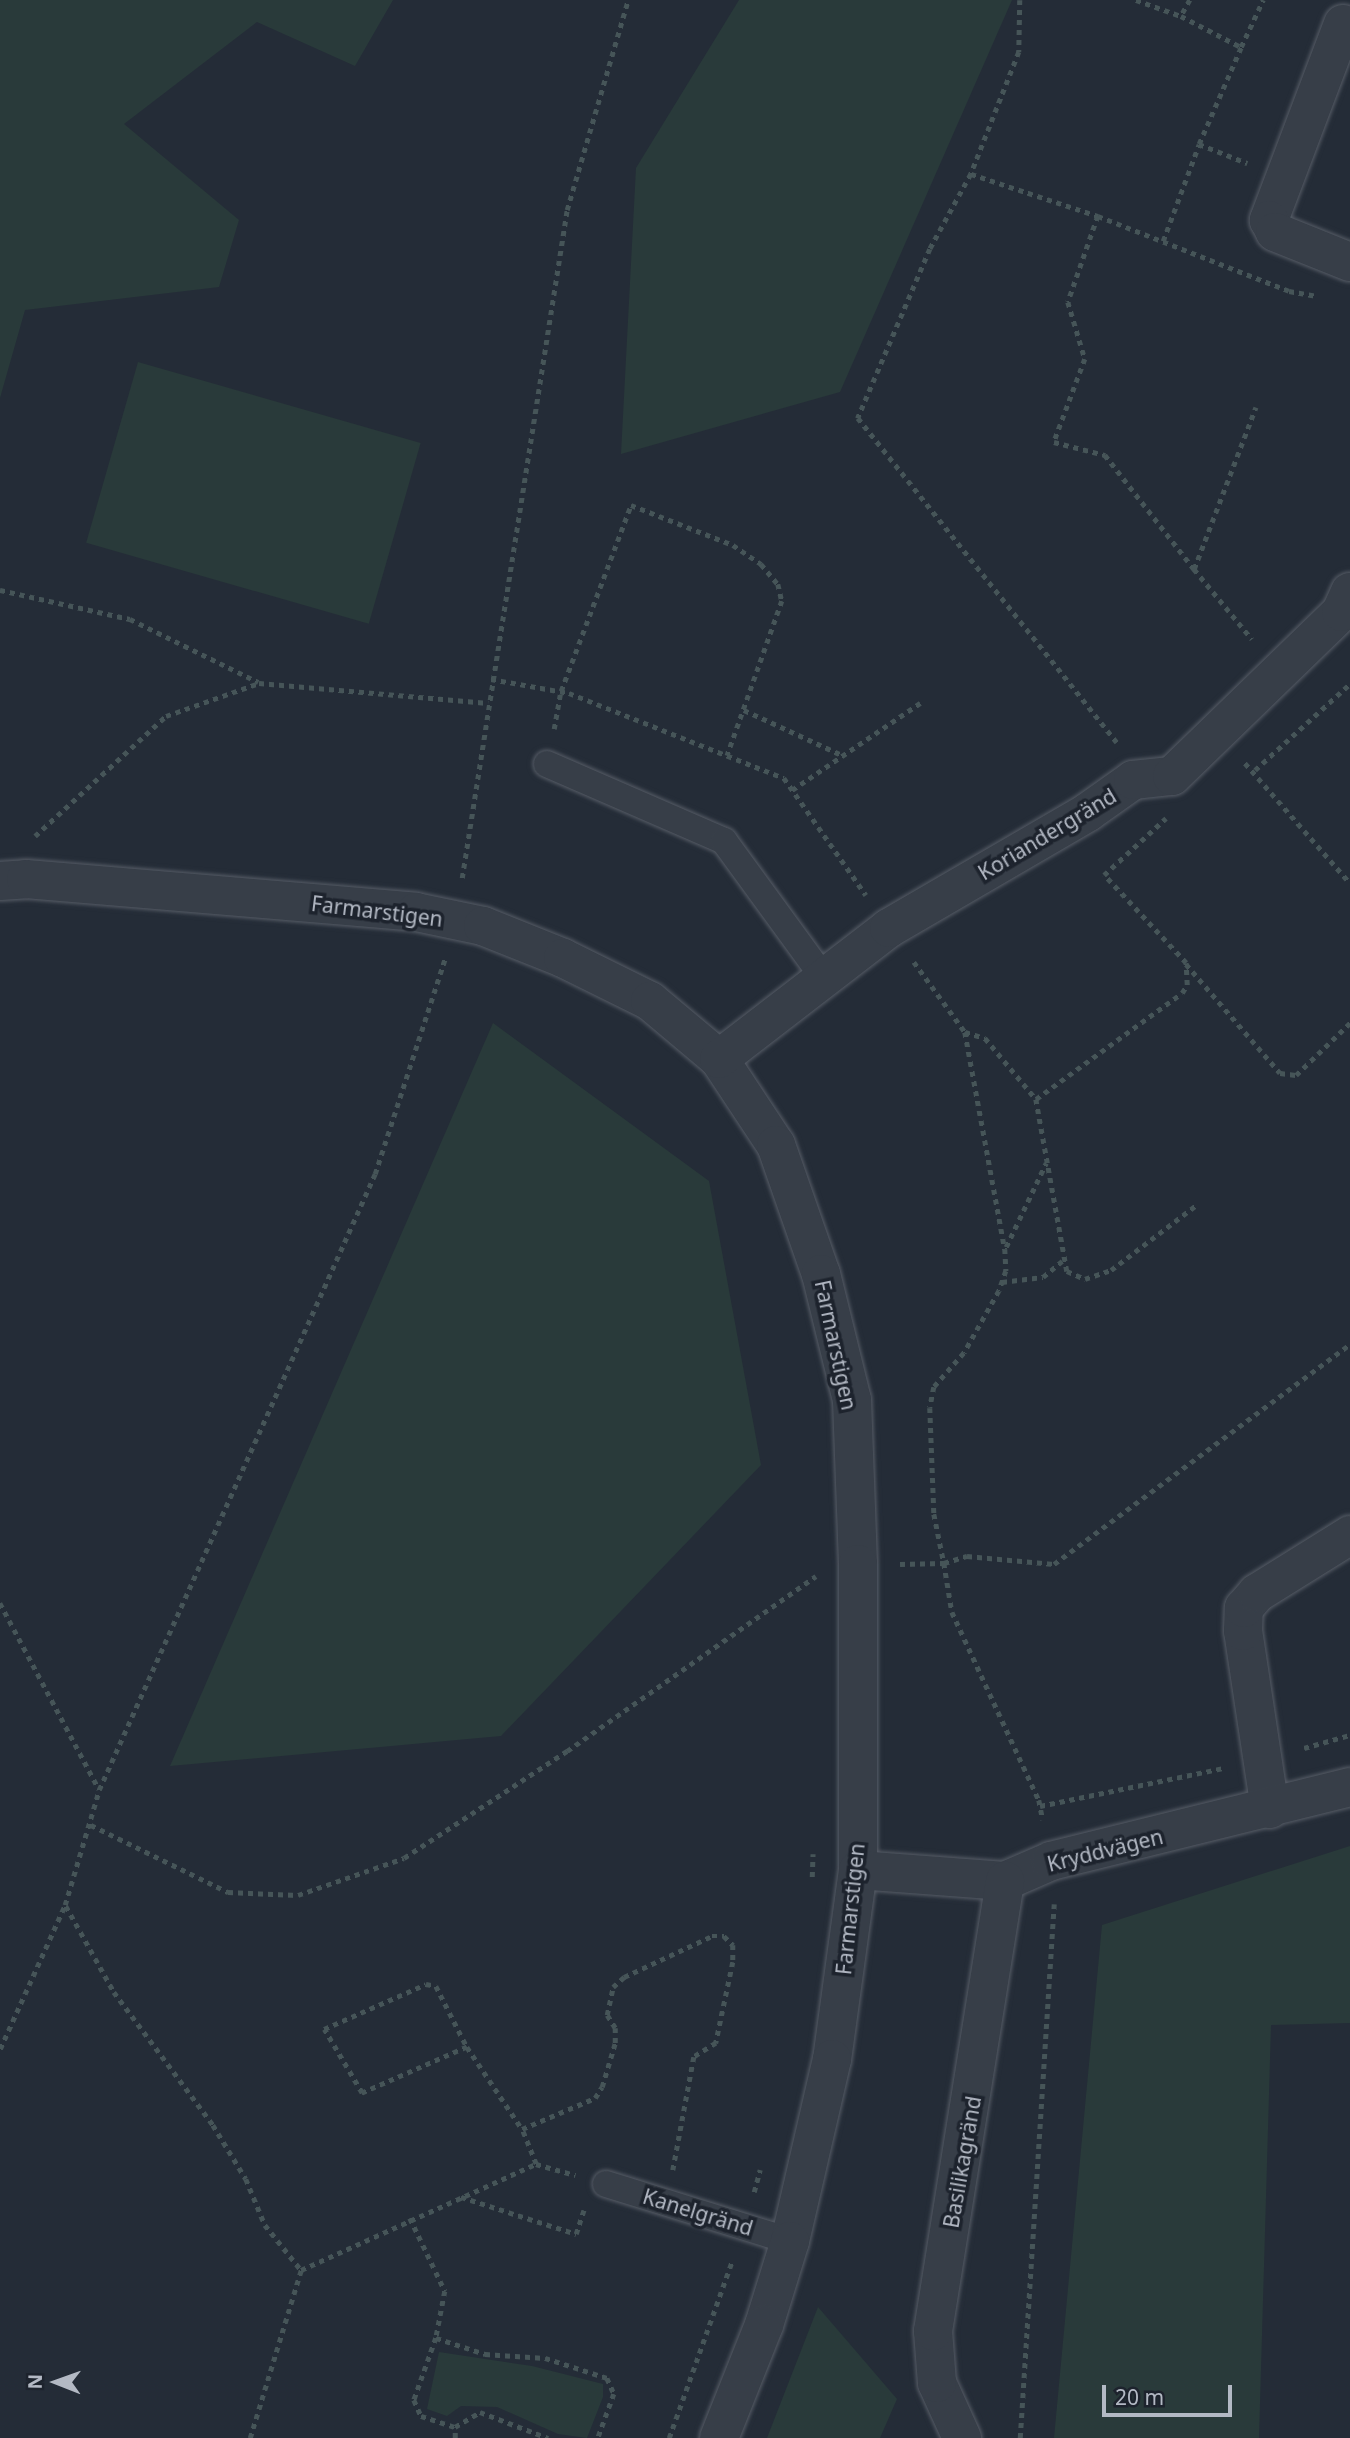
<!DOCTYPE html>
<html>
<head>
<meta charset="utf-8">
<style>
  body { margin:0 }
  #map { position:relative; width:1350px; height:2438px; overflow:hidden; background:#242c37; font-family:"Noto Sans",sans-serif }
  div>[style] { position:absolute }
  .green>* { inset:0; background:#293a3a; transform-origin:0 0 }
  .path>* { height:4.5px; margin-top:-2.25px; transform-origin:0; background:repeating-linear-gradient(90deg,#465558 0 5px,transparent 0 10px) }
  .roads { filter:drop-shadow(0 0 2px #565c66) drop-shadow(0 0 2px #565c66) }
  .lane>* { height:26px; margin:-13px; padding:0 13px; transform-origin:13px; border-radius:13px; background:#373e48 }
  .street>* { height:38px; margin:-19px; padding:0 19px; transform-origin:19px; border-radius:19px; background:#373e48 }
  span { translate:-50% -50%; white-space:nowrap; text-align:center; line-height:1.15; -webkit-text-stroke:7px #1d232d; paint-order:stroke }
  .street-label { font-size:21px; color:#b3b9c4 }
  .north { position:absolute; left:21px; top:2347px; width:70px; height:70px; -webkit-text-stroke:5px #1d232d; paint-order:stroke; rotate:271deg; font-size:19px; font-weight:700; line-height:28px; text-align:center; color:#b3b9c4 }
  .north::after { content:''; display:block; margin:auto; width:24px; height:32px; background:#b3b9c4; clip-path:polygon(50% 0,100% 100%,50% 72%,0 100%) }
  .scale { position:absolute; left:1102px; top:2385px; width:130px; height:32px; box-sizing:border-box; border:4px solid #b3b9c4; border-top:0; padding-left:9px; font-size:21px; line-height:24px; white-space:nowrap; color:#b3b9c4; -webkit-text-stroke:5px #1d232d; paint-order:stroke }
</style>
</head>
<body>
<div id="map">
  <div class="green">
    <div style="clip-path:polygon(0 0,393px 0,355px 66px,257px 22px,124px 124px,239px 220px,219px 287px,25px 310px,0 398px)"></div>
    <div style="clip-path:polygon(739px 0,1012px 0,840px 392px,621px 454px,636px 168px)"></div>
    <div style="left:138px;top:362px;width:294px;height:188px;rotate:16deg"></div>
    <div style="clip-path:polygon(493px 1023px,709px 1181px,761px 1465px,501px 1736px,170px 1766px)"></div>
    <div style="clip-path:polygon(1350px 1846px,1350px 2023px,1271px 2025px,1259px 2438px,1054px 2438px,1102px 1925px)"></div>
    <div style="clip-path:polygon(818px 2307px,897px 2399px,880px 2438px,767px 2438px)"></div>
    <div style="clip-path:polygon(439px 2352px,532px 2366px,603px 2384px,603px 2397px,587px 2438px,558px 2434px,497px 2407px,461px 2406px,447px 2416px,427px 2409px)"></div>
  </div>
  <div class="path">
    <div style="left:1020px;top:0;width:52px;rotate:91.1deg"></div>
    <div style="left:1019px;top:52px;width:131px;rotate:111.5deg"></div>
    <div style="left:971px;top:174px;width:85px;rotate:118.7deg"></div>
    <div style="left:930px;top:249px;width:184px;rotate:113.1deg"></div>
    <div style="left:858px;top:418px;width:415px;rotate:51.4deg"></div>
    <div style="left:1136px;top:0;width:48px;rotate:19.6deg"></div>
    <div style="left:1190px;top:0;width:18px;rotate:119deg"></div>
    <div style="left:1181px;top:16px;width:68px;rotate:27.3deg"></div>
    <div style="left:1241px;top:47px;width:52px;rotate:-64.9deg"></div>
    <div style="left:1199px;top:144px;width:108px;rotate:-66.5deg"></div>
    <div style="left:971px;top:174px;width:134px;rotate:18.3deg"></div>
    <div style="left:1098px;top:216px;width:205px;rotate:21.4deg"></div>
    <div style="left:1289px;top:291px;width:27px;rotate:10deg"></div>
    <div style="left:1098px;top:216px;width:91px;rotate:109.2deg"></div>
    <div style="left:1068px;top:302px;width:59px;rotate:73.4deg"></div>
    <div style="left:1085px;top:359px;width:89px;rotate:110.5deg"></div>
    <div style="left:1054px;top:442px;width:53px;rotate:14.3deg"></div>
    <div style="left:1105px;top:455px;width:145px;rotate:52deg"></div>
    <div style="left:1194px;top:569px;width:173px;rotate:-69.1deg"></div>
    <div style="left:1163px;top:241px;width:103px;rotate:-69.6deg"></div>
    <div style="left:1199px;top:144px;width:52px;rotate:21.6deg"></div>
    <div style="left:1194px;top:569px;width:91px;rotate:50.4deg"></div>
    <div style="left:0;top:590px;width:133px;rotate:12.6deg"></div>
    <div style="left:130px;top:619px;width:143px;rotate:26.2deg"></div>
    <div style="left:491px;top:679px;width:79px;rotate:10.2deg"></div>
    <div style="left:569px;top:693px;width:231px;rotate:21.6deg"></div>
    <div style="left:784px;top:778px;width:143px;rotate:55deg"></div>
    <div style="left:744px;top:710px;width:108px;rotate:24.7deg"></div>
    <div style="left:554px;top:729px;width:39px;rotate:-80deg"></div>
    <div style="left:561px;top:691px;width:199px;rotate:-69.4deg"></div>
    <div style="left:631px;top:505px;width:110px;rotate:21.4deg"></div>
    <div style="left:733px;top:545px;width:34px;rotate:34deg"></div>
    <div style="left:761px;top:564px;width:26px;rotate:50deg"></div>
    <div style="left:778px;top:584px;width:17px;rotate:77deg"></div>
    <div style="left:782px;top:601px;width:164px;rotate:109.5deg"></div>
    <div style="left:1245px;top:763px;width:159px;rotate:48.8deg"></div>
    <div style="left:1255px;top:770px;width:128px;rotate:-42.2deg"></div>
    <div style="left:792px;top:790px;width:155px;rotate:-34.2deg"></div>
    <div style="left:35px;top:836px;width:178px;rotate:-42.5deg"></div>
    <div style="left:166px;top:716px;width:99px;rotate:-19.5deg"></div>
    <div style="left:259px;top:683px;width:230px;rotate:5deg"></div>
    <div style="left:462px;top:878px;width:676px;rotate:-81.07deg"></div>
    <div style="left:567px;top:210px;width:219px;rotate:-73.8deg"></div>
    <div style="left:914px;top:962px;width:87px;rotate:53.9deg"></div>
    <div style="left:965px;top:1032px;width:221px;rotate:79.6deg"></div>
    <div style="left:1005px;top:1249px;width:22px;rotate:87deg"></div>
    <div style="left:1006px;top:1271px;width:21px;rotate:109deg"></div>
    <div style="left:999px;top:1291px;width:71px;rotate:119.4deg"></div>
    <div style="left:964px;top:1353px;width:45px;rotate:131.4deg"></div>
    <div style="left:934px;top:1387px;width:21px;rotate:101deg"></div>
    <div style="left:930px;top:1408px;width:106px;rotate:87.8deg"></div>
    <div style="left:934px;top:1514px;width:50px;rotate:78.5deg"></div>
    <div style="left:944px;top:1563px;width:24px;rotate:-17deg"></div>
    <div style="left:967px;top:1556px;width:87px;rotate:5.3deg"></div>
    <div style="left:1054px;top:1564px;width:369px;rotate:-36.6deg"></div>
    <div style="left:1186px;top:964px;width:144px;rotate:49.2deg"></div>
    <div style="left:1280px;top:1073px;width:16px;rotate:7deg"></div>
    <div style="left:1296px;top:1075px;width:75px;rotate:-43.9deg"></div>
    <div style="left:965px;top:1032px;width:21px;rotate:17deg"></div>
    <div style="left:985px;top:1038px;width:80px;rotate:50.1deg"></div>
    <div style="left:1036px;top:1099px;width:180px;rotate:-36deg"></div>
    <div style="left:1182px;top:993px;width:9px;rotate:-58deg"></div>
    <div style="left:1187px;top:985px;width:22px;rotate:-93deg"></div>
    <div style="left:1186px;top:963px;width:120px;rotate:-133deg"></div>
    <div style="left:1104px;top:875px;width:84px;rotate:-42.6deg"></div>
    <div style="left:1036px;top:1099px;width:175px;rotate:79.8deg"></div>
    <div style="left:1067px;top:1271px;width:20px;rotate:24deg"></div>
    <div style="left:1085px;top:1279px;width:28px;rotate:-19deg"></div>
    <div style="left:1111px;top:1270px;width:106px;rotate:-37.3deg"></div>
    <div style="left:1006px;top:1247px;width:93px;rotate:-64.5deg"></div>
    <div style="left:1002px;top:1282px;width:41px;rotate:-7deg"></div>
    <div style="left:1043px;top:1277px;width:25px;rotate:-40deg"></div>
    <div style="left:900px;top:1564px;width:44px;rotate:-1.3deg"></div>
    <div style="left:944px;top:1563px;width:50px;rotate:80.7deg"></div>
    <div style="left:952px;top:1612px;width:207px;rotate:65.2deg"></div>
    <div style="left:1039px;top:1800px;width:20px;rotate:79deg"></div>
    <div style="left:0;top:1603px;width:211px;rotate:62deg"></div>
    <div style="left:1304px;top:1748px;width:48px;rotate:-15.8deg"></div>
    <div style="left:1040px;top:1806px;width:188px;rotate:-11.7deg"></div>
    <div style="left:91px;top:1825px;width:153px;rotate:26.1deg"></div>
    <div style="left:228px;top:1892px;width:70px;rotate:2.5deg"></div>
    <div style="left:298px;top:1895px;width:112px;rotate:-19.2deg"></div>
    <div style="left:404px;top:1858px;width:195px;rotate:-33.3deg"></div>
    <div style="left:567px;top:1751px;width:304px;rotate:-35.1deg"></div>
    <div style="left:812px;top:1877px;width:23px;rotate:-88deg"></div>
    <div style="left:66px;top:1906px;width:98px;rotate:60.8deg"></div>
    <div style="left:114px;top:1992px;width:166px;rotate:53.3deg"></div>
    <div style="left:213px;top:2125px;width:63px;rotate:58.6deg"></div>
    <div style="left:246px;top:2179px;width:50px;rotate:67.6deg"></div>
    <div style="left:265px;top:2225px;width:58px;rotate:51.3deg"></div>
    <div style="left:301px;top:2270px;width:258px;rotate:-24.3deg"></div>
    <div style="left:536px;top:2164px;width:41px;rotate:15.8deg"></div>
    <div style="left:467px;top:2047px;width:115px;rotate:156.3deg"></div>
    <div style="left:362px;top:2093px;width:74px;rotate:-120.7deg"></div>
    <div style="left:324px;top:2029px;width:111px;rotate:-23.8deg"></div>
    <div style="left:426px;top:1984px;width:10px;rotate:11deg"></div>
    <div style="left:436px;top:1986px;width:68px;rotate:63.1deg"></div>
    <div style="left:467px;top:2047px;width:99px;rotate:56.1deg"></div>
    <div style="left:0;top:2049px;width:158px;rotate:-65.7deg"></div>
    <div style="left:65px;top:1905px;width:120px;rotate:-73.5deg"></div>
    <div style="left:99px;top:1790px;width:675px;rotate:-65.87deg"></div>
    <div style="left:375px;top:1174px;width:226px;rotate:-72deg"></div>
    <div style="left:536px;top:2164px;width:38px;rotate:-112deg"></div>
    <div style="left:522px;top:2129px;width:79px;rotate:-23deg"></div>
    <div style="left:595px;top:2098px;width:13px;rotate:-58deg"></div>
    <div style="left:602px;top:2087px;width:46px;rotate:-73.5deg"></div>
    <div style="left:615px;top:2043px;width:15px;rotate:-90deg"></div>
    <div style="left:615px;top:2028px;width:15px;rotate:-122deg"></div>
    <div style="left:607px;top:2015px;width:29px;rotate:-78deg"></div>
    <div style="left:613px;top:1987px;width:15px;rotate:-42deg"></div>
    <div style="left:624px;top:1977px;width:97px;rotate:-25deg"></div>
    <div style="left:712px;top:1936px;width:12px"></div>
    <div style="left:724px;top:1936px;width:13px;rotate:45deg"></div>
    <div style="left:733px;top:1945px;width:17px;rotate:90deg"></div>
    <div style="left:733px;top:1962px;width:83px;rotate:101.9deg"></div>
    <div style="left:716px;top:2043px;width:26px;rotate:148deg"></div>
    <div style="left:694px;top:2057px;width:115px;rotate:100.5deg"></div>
    <div style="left:754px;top:2192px;width:23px;rotate:-75deg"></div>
    <div style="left:461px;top:2197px;width:121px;rotate:17.8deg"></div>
    <div style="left:576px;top:2234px;width:25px;rotate:-72deg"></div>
    <div style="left:410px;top:2218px;width:81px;rotate:64.4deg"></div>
    <div style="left:445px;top:2291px;width:48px;rotate:100.8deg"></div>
    <div style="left:436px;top:2338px;width:66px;rotate:109.5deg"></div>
    <div style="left:414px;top:2400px;width:17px;rotate:66deg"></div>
    <div style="left:421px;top:2416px;width:36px;rotate:18deg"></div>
    <div style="left:455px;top:2427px;width:29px;rotate:-31deg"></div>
    <div style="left:480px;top:2412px;width:73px;rotate:20.9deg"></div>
    <div style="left:436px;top:2338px;width:52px;rotate:18.1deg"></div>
    <div style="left:485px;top:2354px;width:60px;rotate:3.8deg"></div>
    <div style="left:545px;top:2358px;width:65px;rotate:17.9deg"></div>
    <div style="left:607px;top:2378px;width:17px;rotate:66deg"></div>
    <div style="left:614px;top:2394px;width:47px;rotate:110deg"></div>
    <div style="left:250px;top:2438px;width:176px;rotate:-73.1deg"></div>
    <div style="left:455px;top:2438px;width:11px;rotate:-90deg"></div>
    <div style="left:669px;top:2438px;width:188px;rotate:-70.4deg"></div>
    <div style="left:1020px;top:2438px;width:535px;rotate:-86.36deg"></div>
  </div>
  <div class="roads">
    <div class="lane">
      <div style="left:547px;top:764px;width:193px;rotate:23.5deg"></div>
      <div style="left:724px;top:841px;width:168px;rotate:53.9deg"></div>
      <div style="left:606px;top:2184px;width:193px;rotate:17.2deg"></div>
    </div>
    <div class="street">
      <div style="left:1343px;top:24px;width:210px;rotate:110.7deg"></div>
      <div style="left:1269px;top:220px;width:13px;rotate:63deg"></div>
      <div style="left:1275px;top:232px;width:81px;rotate:21.8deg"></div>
      <div style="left:0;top:881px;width:26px;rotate:-4deg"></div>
      <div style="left:26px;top:879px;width:391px;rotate:4.8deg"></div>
      <div style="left:416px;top:912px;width:68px;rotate:11.8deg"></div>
      <div style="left:483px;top:926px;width:86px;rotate:21.8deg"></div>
      <div style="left:563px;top:958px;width:97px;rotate:26.3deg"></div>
      <div style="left:650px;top:1001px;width:90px;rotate:40deg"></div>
      <div style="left:719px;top:1059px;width:103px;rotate:56.5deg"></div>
      <div style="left:776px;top:1145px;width:137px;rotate:70.8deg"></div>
      <div style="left:821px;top:1274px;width:130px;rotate:76.2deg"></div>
      <div style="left:852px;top:1400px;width:164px;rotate:87.9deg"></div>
      <div style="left:858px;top:1564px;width:306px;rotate:90deg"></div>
      <div style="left:858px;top:1870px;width:191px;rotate:97.8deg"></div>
      <div style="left:832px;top:2059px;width:187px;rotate:103deg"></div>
      <div style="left:790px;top:2241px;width:88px;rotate:107.2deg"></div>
      <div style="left:764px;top:2325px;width:122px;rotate:111.7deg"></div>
      <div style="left:719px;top:1059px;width:215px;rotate:-37.6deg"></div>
      <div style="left:889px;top:928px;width:230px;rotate:-30.2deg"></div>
      <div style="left:1088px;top:812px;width:55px;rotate:-35.4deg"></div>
      <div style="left:1133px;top:780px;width:39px;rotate:-6deg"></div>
      <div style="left:1172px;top:776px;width:235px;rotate:-44.1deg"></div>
      <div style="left:1341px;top:612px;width:22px;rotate:-66deg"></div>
      <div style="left:1270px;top:1809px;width:180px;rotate:-98.6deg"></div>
      <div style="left:1243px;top:1631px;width:23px;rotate:-88deg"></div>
      <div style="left:1244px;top:1608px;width:20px;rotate:-49deg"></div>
      <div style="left:1257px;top:1593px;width:110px;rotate:-31.9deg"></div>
      <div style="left:858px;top:1870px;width:147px;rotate:4.3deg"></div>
      <div style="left:1005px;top:1881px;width:50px;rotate:-23.5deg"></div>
      <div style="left:1051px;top:1861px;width:308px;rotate:-13.9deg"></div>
      <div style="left:962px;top:2438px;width:60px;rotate:-114.4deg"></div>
      <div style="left:937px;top:2383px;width:52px;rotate:-94.4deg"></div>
      <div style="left:933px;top:2331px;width:456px;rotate:-80.9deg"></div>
    </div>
  </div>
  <div class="street-label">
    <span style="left:1047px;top:834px;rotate:-31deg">Koriandergränd</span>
    <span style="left:377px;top:911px;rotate:7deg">Farmarstigen</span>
    <span style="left:836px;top:1345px;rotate:78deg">Farmarstigen</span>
    <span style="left:1105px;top:1850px;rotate:-14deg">Kryddvägen</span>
    <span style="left:850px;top:1909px;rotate:-84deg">Farmarstigen</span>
    <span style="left:962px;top:2162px;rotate:-80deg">Basilikagränd</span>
    <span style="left:698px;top:2212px;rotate:17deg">Kanelgränd</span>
  </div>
  <div class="north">N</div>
  <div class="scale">20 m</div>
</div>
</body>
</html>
